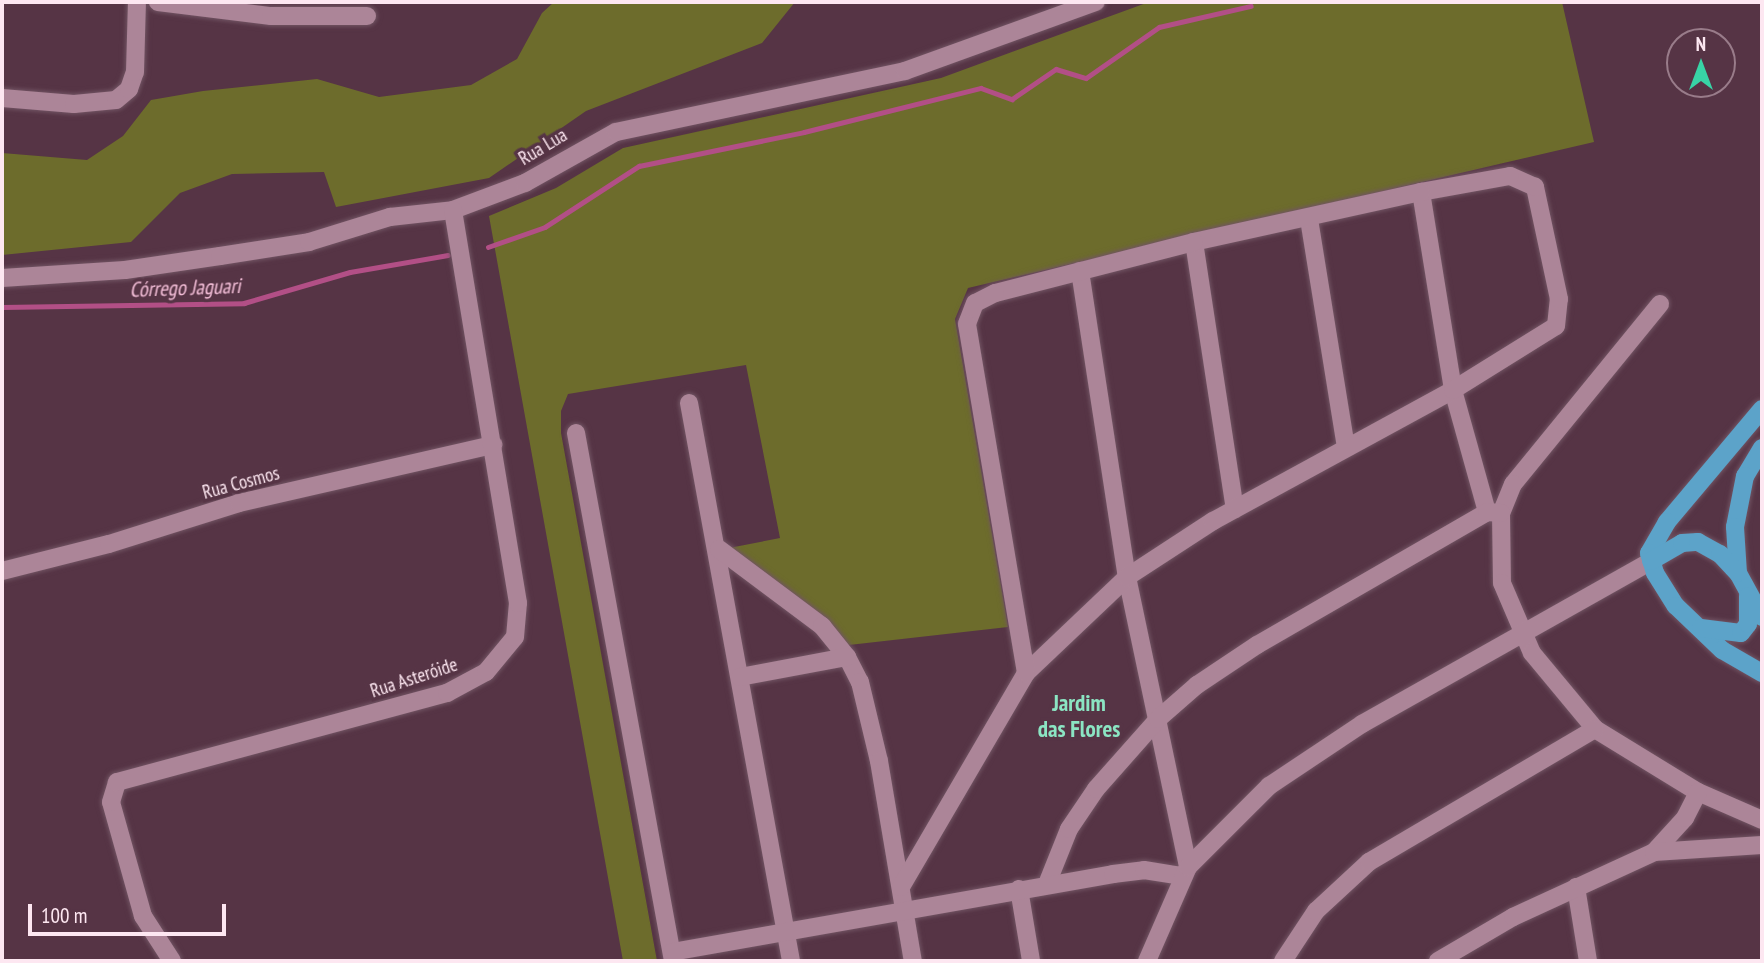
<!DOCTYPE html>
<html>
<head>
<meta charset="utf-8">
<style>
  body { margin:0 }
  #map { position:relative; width:1764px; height:963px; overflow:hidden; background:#563445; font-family:"PT Sans Narrow",sans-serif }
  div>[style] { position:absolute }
  .forest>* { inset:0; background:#6d6c2c }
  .stream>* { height:4.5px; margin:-2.25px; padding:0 2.25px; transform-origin:2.25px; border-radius:2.25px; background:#b24f86 }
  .roads { filter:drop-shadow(0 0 2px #715463) drop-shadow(0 0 2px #715463) }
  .minor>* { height:18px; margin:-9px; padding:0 9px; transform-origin:9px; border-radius:9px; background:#ac8598 }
  .major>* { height:18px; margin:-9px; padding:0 9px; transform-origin:9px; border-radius:9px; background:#5ca3c9 }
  span { translate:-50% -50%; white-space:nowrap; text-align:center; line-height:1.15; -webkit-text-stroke:7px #563445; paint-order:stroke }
  .street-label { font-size:19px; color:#fde7f1 }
  .water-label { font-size:21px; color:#f6c0da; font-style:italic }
  .quarter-label { font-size:23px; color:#8be5c3; font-weight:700 }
  .frame { position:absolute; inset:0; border:4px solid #fde7f1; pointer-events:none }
  .north { position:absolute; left:1666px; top:28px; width:70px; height:70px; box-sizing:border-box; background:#563445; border:2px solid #997c8a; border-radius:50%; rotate:0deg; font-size:19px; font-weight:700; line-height:28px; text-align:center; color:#fde7f1 }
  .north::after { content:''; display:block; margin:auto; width:24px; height:32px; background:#38d4a6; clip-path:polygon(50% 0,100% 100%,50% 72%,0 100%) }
  .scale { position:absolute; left:28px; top:904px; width:198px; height:32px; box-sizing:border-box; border:4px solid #fde7f1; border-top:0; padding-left:9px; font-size:21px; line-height:24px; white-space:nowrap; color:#fde7f1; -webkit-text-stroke:5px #563445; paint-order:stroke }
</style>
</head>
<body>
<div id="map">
  <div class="forest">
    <div style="clip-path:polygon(554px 2px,795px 2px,762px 43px,586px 111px,489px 178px,336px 207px,324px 172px,232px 174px,180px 193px,131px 242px,2px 255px,2px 153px,87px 160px,123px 136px,151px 100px,203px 91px,317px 79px,379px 97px,471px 85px,517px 59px,542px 13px)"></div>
    <div style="clip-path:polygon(1149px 2px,1562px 2px,1594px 142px,968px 288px,955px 319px,1008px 627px,849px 645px,729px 548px,780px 538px,746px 365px,568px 394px,561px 411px,561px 433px,657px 961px,623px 961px,489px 216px,556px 188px,623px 148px,941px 78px)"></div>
  </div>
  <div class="stream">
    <div style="left:488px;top:247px;width:60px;rotate:-19.3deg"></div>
    <div style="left:545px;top:227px;width:112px;rotate:-33deg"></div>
    <div style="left:639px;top:166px;width:168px;rotate:-11.6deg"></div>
    <div style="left:804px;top:132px;width:182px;rotate:-14deg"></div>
    <div style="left:981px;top:88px;width:33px;rotate:20deg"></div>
    <div style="left:1012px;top:99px;width:53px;rotate:-34.3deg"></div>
    <div style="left:1056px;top:69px;width:31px;rotate:17deg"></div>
    <div style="left:1086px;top:78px;width:89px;rotate:-34.9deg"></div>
    <div style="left:1159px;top:27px;width:94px;rotate:-12.9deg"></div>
    <div style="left:2px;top:307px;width:242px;rotate:-0.9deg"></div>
    <div style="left:244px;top:303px;width:110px;rotate:-16.3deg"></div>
    <div style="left:350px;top:272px;width:99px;rotate:-9.8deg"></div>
  </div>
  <div class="roads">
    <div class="minor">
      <div style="left:158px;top:2px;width:114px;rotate:7.1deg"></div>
      <div style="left:271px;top:16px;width:96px"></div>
      <div style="left:2px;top:98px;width:72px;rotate:4.8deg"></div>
      <div style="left:74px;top:104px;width:42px;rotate:-5.4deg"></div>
      <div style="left:116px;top:100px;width:17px;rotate:-40deg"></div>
      <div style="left:129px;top:89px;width:18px;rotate:-71deg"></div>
      <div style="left:135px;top:72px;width:70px;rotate:-88.4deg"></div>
      <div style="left:1421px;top:192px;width:201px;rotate:80.8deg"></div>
      <div style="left:1453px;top:390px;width:127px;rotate:74.4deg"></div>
      <div style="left:1309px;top:219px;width:231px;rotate:80.8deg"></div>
      <div style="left:1194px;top:242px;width:270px;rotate:81.3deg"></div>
      <div style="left:1080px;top:271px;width:310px;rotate:81.3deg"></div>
      <div style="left:1127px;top:577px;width:296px;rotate:78.1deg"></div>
      <div style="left:2px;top:278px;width:123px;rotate:-3.7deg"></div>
      <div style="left:125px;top:270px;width:96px;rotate:-8.4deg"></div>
      <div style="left:220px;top:256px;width:90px;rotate:-8.9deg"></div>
      <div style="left:309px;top:242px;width:85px;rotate:-17.2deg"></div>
      <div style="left:390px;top:217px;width:63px;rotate:-6.3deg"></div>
      <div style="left:453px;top:210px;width:77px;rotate:-20.6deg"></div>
      <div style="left:525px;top:183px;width:104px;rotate:-29.3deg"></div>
      <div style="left:616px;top:132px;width:295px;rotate:-11.9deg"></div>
      <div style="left:905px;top:71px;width:203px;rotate:-19.9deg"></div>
      <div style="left:1660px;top:304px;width:232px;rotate:129.2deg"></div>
      <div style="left:1513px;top:484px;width:31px;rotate:112deg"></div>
      <div style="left:1501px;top:513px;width:70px;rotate:89.2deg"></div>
      <div style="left:1502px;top:583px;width:76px;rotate:66.8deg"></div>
      <div style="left:1532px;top:653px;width:99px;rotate:50.3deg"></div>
      <div style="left:1595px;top:729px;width:121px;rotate:31.5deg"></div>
      <div style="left:1698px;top:792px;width:70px;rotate:23.6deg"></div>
      <div style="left:689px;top:403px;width:567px;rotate:79.64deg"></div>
      <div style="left:576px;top:433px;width:537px;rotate:79.59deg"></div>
      <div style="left:719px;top:549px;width:129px;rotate:36.8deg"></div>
      <div style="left:822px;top:626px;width:40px;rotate:51deg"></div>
      <div style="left:847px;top:657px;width:28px;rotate:63deg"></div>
      <div style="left:860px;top:682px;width:81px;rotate:76.5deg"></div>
      <div style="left:879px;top:761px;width:203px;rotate:80.4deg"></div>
      <div style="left:2px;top:571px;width:110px;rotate:-14.2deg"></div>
      <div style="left:109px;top:544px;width:136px;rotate:-17.5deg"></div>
      <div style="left:239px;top:503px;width:261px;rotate:-12.9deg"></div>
      <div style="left:740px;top:677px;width:109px;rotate:-10.6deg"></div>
      <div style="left:1654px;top:852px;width:46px;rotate:-47.6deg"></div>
      <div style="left:1685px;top:818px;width:29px;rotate:-63deg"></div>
      <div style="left:1047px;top:884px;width:59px;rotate:-68.2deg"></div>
      <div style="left:1069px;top:829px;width:48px;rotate:-56deg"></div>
      <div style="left:1096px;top:789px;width:94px;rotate:-48.5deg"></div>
      <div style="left:1158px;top:719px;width:52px;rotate:-41.1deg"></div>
      <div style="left:1197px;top:685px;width:72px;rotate:-33.7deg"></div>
      <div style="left:1257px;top:645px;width:266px;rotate:-30deg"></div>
      <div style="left:1487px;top:512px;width:14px;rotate:4deg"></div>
      <div style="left:901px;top:887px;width:248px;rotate:-59.7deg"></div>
      <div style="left:1026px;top:673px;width:139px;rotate:-43.5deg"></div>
      <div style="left:1127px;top:577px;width:103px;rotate:-33.1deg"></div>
      <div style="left:1213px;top:521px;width:273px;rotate:-28.6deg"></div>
      <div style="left:1453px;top:390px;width:121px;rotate:-31.9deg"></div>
      <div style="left:1556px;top:326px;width:27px;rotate:-84deg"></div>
      <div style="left:1559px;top:299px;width:115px;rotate:-102.1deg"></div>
      <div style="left:1535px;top:187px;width:27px;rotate:-156deg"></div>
      <div style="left:1510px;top:176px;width:90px;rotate:169.8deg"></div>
      <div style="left:1421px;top:192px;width:232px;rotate:167.6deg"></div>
      <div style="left:1194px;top:242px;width:205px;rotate:165.6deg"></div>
      <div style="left:995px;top:293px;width:22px;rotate:153deg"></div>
      <div style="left:975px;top:303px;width:22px;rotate:111deg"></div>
      <div style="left:967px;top:324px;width:354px;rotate:80.4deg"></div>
      <div style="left:1576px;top:887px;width:75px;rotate:80.8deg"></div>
      <div style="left:1019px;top:889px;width:73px;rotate:80.5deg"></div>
      <div style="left:672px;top:952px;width:448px;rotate:-10deg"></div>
      <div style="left:1113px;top:874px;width:31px;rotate:-7deg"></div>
      <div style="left:1144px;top:870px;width:38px;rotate:9deg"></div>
      <div style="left:172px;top:961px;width:54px;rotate:-122.8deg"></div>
      <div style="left:143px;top:916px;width:118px;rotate:-105.7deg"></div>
      <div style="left:111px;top:802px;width:21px;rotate:-73deg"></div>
      <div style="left:117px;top:782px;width:342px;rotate:-15.1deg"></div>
      <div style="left:447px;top:693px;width:44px;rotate:-28.3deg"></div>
      <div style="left:486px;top:672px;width:45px;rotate:-50.4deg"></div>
      <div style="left:515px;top:637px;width:34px;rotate:-85deg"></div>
      <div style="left:518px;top:603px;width:398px;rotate:-99.4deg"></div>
      <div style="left:1147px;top:961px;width:103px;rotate:-66.4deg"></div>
      <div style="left:1188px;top:867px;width:115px;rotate:-45deg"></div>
      <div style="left:1269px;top:786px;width:112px;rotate:-33.7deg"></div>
      <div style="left:1362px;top:724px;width:332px;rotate:-29.4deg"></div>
      <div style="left:1283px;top:961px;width:60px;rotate:-56.6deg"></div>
      <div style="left:1316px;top:911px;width:72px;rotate:-42.8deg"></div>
      <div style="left:1369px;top:862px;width:262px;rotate:-30.5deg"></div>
      <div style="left:1438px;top:961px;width:87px;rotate:-30.4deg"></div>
      <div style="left:1513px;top:917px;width:155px;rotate:-24.7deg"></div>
      <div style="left:1654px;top:852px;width:108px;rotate:-3.7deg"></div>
    </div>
    <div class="major">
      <div style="left:1762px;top:409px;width:148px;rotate:130.1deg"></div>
      <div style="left:1667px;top:522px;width:36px;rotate:120deg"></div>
      <div style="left:1649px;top:553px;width:21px;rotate:73deg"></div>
      <div style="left:1655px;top:573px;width:39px;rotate:58deg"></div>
      <div style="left:1676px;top:606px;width:64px;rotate:43.7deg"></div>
      <div style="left:1722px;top:650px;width:46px;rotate:29.9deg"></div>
      <div style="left:1762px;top:448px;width:33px;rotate:121deg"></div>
      <div style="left:1745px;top:476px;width:52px;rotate:101.1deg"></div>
      <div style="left:1735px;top:527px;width:46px;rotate:86.3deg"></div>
      <div style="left:1738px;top:573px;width:50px;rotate:61.4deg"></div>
      <div style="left:1651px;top:561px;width:36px;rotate:-30deg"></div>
      <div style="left:1682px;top:543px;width:16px;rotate:-4deg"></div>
      <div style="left:1698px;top:542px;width:25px;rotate:29deg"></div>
      <div style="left:1720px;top:554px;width:26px;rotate:47deg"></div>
      <div style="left:1701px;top:628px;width:40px;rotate:7.1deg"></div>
      <div style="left:1741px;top:633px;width:11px;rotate:-52deg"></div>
      <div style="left:1748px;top:624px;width:28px;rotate:-90deg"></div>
    </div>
  </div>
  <div class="street-label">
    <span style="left:543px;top:147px;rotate:-31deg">Rua Lua</span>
    <span style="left:241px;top:483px;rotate:-15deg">Rua Cosmos</span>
    <span style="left:414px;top:678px;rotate:-18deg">Rua Asteróide</span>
  </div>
  <div class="water-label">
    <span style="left:185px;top:288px;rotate:-2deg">Córrego Jaguari</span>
  </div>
  <div class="quarter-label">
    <span style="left:1079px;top:716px">Jardim<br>das Flores</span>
  </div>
  <div class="frame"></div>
  <div class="north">N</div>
  <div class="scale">100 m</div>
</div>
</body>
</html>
